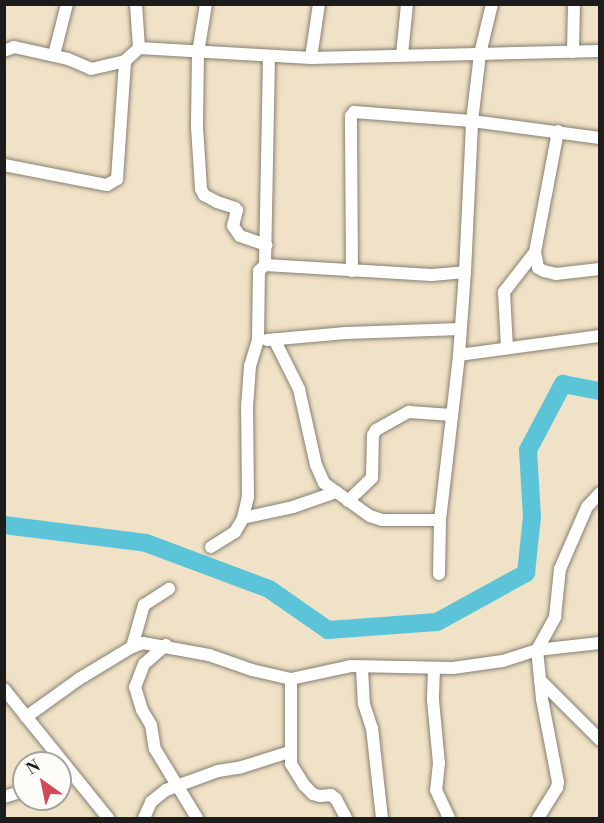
<!DOCTYPE html>
<html>
<head>
<meta charset="utf-8">
<style>
  body { margin:0 }
  #map { position:relative; width:604px; height:823px; overflow:hidden; background:#f0e2c6; font-family:"Libre Bodoni",serif }
  div>[style] { position:absolute }
  .river>* { height:18px; margin:-9px; padding:0 9px; transform-origin:9px; border-radius:9px; background:#5cc4d8 }
  .roads { filter:drop-shadow(0 0 2px #867f71) drop-shadow(0 0 2px #867f71) }
  .minor>* { height:12px; margin:-6px; padding:0 6px; transform-origin:6px; border-radius:6px; background:#fff }
  span { translate:-50% -50%; white-space:nowrap; text-align:center; line-height:1.15; -webkit-text-stroke:4.5px #fdfcf7; paint-order:stroke }
  .frame { position:absolute; inset:0; border:6px solid #1c1c1c; pointer-events:none }
  .north { position:absolute; left:12px; top:751px; width:60px; height:60px; box-sizing:border-box; background:#fdfcf7; border:2px solid #a3a29f; border-radius:50%; rotate:327deg; font-size:16px; font-weight:700; line-height:24px; text-align:center; color:#1c1c1c }
  .north::after { content:''; display:block; margin:auto; width:21px; height:27px; background:#d1495b; clip-path:polygon(50% 0,100% 100%,50% 72%,0 100%) }
</style>
</head>
<body>
<div id="map">
  <div class="river">
    <div style="left:4px;top:525px;width:143px;rotate:7.2deg"></div>
    <div style="left:146px;top:543px;width:131px;rotate:20.5deg"></div>
    <div style="left:269px;top:589px;width:72px;rotate:34.8deg"></div>
    <div style="left:328px;top:630px;width:109px;rotate:-4.2deg"></div>
    <div style="left:437px;top:622px;width:102px;rotate:-28.8deg"></div>
    <div style="left:526px;top:573px;width:56px;rotate:-83.9deg"></div>
    <div style="left:532px;top:517px;width:67px;rotate:-93.4deg"></div>
    <div style="left:528px;top:450px;width:75px;rotate:-62.1deg"></div>
    <div style="left:563px;top:384px;width:38px;rotate:11deg"></div>
  </div>
  <div class="roads">
    <div class="minor">
      <div style="left:136px;top:4px;width:44px;rotate:86.1deg"></div>
      <div style="left:206px;top:4px;width:50px;rotate:99.3deg"></div>
      <div style="left:198px;top:53px;width:74px;rotate:90.8deg"></div>
      <div style="left:197px;top:127px;width:62px;rotate:86.3deg"></div>
      <div style="left:201px;top:189px;width:7px;rotate:63deg"></div>
      <div style="left:204px;top:195px;width:15px;rotate:28deg"></div>
      <div style="left:217px;top:202px;width:19px;rotate:18deg"></div>
      <div style="left:235px;top:208px;width:3px;rotate:45deg"></div>
      <div style="left:237px;top:210px;width:16px;rotate:104deg"></div>
      <div style="left:233px;top:226px;width:12px;rotate:55deg"></div>
      <div style="left:240px;top:236px;width:28px;rotate:19deg"></div>
      <div style="left:4px;top:51px;width:11px;rotate:-22deg"></div>
      <div style="left:14px;top:47px;width:55px;rotate:12.5deg"></div>
      <div style="left:68px;top:59px;width:25px;rotate:23deg"></div>
      <div style="left:91px;top:69px;width:35px;rotate:-13deg"></div>
      <div style="left:125px;top:61px;width:19px;rotate:-43deg"></div>
      <div style="left:139px;top:48px;width:172px;rotate:3.3deg"></div>
      <div style="left:311px;top:58px;width:289px;rotate:-1.4deg"></div>
      <div style="left:573px;top:52px;width:48px;rotate:-88.8deg"></div>
      <div style="left:54px;top:55px;width:53px;rotate:-75.7deg"></div>
      <div style="left:402px;top:55px;width:51px;rotate:-84.4deg"></div>
      <div style="left:311px;top:58px;width:55px;rotate:-81.6deg"></div>
      <div style="left:4px;top:165px;width:105px;rotate:11deg"></div>
      <div style="left:107px;top:185px;width:12px;rotate:-31deg"></div>
      <div style="left:117px;top:179px;width:118px;rotate:-86.1deg"></div>
      <div style="left:535px;top:252px;width:16px;rotate:79deg"></div>
      <div style="left:538px;top:268px;width:7px;rotate:27deg"></div>
      <div style="left:544px;top:271px;width:12px;rotate:14deg"></div>
      <div style="left:556px;top:274px;width:44px;rotate:-6.5deg"></div>
      <div style="left:265px;top:265px;width:167px;rotate:3.4deg"></div>
      <div style="left:432px;top:275px;width:33px;rotate:-5deg"></div>
      <div style="left:352px;top:271px;width:155px;rotate:-90.4deg"></div>
      <div style="left:351px;top:116px;width:5px;rotate:-53deg"></div>
      <div style="left:354px;top:112px;width:118px;rotate:4.4deg"></div>
      <div style="left:472px;top:121px;width:129px;rotate:7.6deg"></div>
      <div style="left:267px;top:340px;width:79px;rotate:-5.1deg"></div>
      <div style="left:346px;top:333px;width:114px;rotate:-2deg"></div>
      <div style="left:275px;top:341px;width:54px;rotate:63.4deg"></div>
      <div style="left:299px;top:389px;width:78px;rotate:77.4deg"></div>
      <div style="left:316px;top:465px;width:20px;rotate:66deg"></div>
      <div style="left:324px;top:483px;width:57px;rotate:35.7deg"></div>
      <div style="left:370px;top:516px;width:13px;rotate:18deg"></div>
      <div style="left:382px;top:520px;width:58px"></div>
      <div style="left:507px;top:348px;width:56px;rotate:-93.1deg"></div>
      <div style="left:504px;top:292px;width:51px;rotate:-52.2deg"></div>
      <div style="left:535px;top:252px;width:123px;rotate:-79.2deg"></div>
      <div style="left:459px;top:355px;width:142px;rotate:-7.7deg"></div>
      <div style="left:348px;top:501px;width:33px;rotate:-44deg"></div>
      <div style="left:372px;top:478px;width:43px;rotate:-88.7deg"></div>
      <div style="left:373px;top:435px;width:6px;rotate:-59deg"></div>
      <div style="left:376px;top:430px;width:38px;rotate:-29deg"></div>
      <div style="left:409px;top:412px;width:43px;rotate:4deg"></div>
      <div style="left:243px;top:518px;width:51px;rotate:-12.4deg"></div>
      <div style="left:293px;top:507px;width:46px;rotate:-19.2deg"></div>
      <div style="left:211px;top:547px;width:28px;rotate:-32deg"></div>
      <div style="left:235px;top:532px;width:16px;rotate:-60deg"></div>
      <div style="left:243px;top:518px;width:22px;rotate:-77deg"></div>
      <div style="left:248px;top:497px;width:90px;rotate:-90.6deg"></div>
      <div style="left:247px;top:407px;width:41px;rotate:-85.8deg"></div>
      <div style="left:250px;top:366px;width:28px;rotate:-73deg"></div>
      <div style="left:258px;top:339px;width:68px;rotate:-89.2deg"></div>
      <div style="left:259px;top:271px;width:8px;rotate:-45deg"></div>
      <div style="left:265px;top:265px;width:208px;rotate:-88.9deg"></div>
      <div style="left:439px;top:574px;width:54px;rotate:-88.9deg"></div>
      <div style="left:440px;top:520px;width:166px;rotate:-83.4deg"></div>
      <div style="left:459px;top:355px;width:83px;rotate:-85.9deg"></div>
      <div style="left:465px;top:272px;width:151px;rotate:-87.3deg"></div>
      <div style="left:472px;top:121px;width:67px;rotate:-83.2deg"></div>
      <div style="left:480px;top:54px;width:51px;rotate:-76.5deg"></div>
      <div style="left:166px;top:645px;width:29px;rotate:139deg"></div>
      <div style="left:144px;top:664px;width:25px;rotate:111deg"></div>
      <div style="left:135px;top:687px;width:24px;rotate:73deg"></div>
      <div style="left:142px;top:710px;width:17px;rotate:59deg"></div>
      <div style="left:151px;top:725px;width:24px;rotate:81deg"></div>
      <div style="left:155px;top:749px;width:81px;rotate:58.7deg"></div>
      <div style="left:132px;top:647px;width:44px;rotate:-74.1deg"></div>
      <div style="left:144px;top:605px;width:30px;rotate:-33deg"></div>
      <div style="left:362px;top:668px;width:36px;rotate:87deg"></div>
      <div style="left:364px;top:704px;width:25px;rotate:72deg"></div>
      <div style="left:372px;top:728px;width:91px;rotate:83.7deg"></div>
      <div style="left:434px;top:668px;width:32px;rotate:92deg"></div>
      <div style="left:433px;top:700px;width:63px;rotate:84.6deg"></div>
      <div style="left:439px;top:763px;width:27px;rotate:96deg"></div>
      <div style="left:436px;top:790px;width:31px;rotate:65deg"></div>
      <div style="left:291px;top:679px;width:85px;rotate:90deg"></div>
      <div style="left:291px;top:764px;width:25px;rotate:58deg"></div>
      <div style="left:304px;top:785px;width:13px;rotate:45deg"></div>
      <div style="left:313px;top:794px;width:7px;rotate:16deg"></div>
      <div style="left:320px;top:796px;width:11px;rotate:-5deg"></div>
      <div style="left:331px;top:795px;width:6px;rotate:39deg"></div>
      <div style="left:336px;top:799px;width:21px;rotate:62deg"></div>
      <div style="left:540px;top:680px;width:85px;rotate:45deg"></div>
      <div style="left:4px;top:689px;width:166px;rotate:51.1deg"></div>
      <div style="left:26px;top:717px;width:65px;rotate:-35.6deg"></div>
      <div style="left:79px;top:679px;width:62px;rotate:-31.1deg"></div>
      <div style="left:132px;top:647px;width:12px;rotate:-20deg"></div>
      <div style="left:143px;top:643px;width:67px;rotate:10.3deg"></div>
      <div style="left:209px;top:655px;width:46px;rotate:19.2deg"></div>
      <div style="left:252px;top:670px;width:40px;rotate:13deg"></div>
      <div style="left:291px;top:679px;width:61px;rotate:-12.2deg"></div>
      <div style="left:351px;top:666px;width:102px;rotate:1.1deg"></div>
      <div style="left:453px;top:668px;width:50px;rotate:-8deg"></div>
      <div style="left:503px;top:661px;width:36px;rotate:-18deg"></div>
      <div style="left:537px;top:650px;width:63px;rotate:-6.3deg"></div>
      <div style="left:4px;top:797px;width:21px;rotate:-17deg"></div>
      <div style="left:144px;top:818px;width:17px;rotate:-66deg"></div>
      <div style="left:151px;top:802px;width:19px;rotate:-39deg"></div>
      <div style="left:166px;top:790px;width:55px;rotate:-20.1deg"></div>
      <div style="left:218px;top:771px;width:24px;rotate:-9deg"></div>
      <div style="left:242px;top:767px;width:49px;rotate:-17.7deg"></div>
      <div style="left:538px;top:818px;width:36px;rotate:-58deg"></div>
      <div style="left:557px;top:788px;width:6px;rotate:-81deg"></div>
      <div style="left:558px;top:782px;width:85px;rotate:-100.9deg"></div>
      <div style="left:542px;top:699px;width:49px;rotate:-95.8deg"></div>
      <div style="left:537px;top:650px;width:38px;rotate:-61deg"></div>
      <div style="left:555px;top:617px;width:48px;rotate:-84.1deg"></div>
      <div style="left:560px;top:569px;width:68px;rotate:-66.5deg"></div>
      <div style="left:587px;top:507px;width:19px;rotate:-47deg"></div>
    </div>
  </div>
  <div class="frame"></div>
  <div class="north">N</div>
</div>
</body>
</html>
